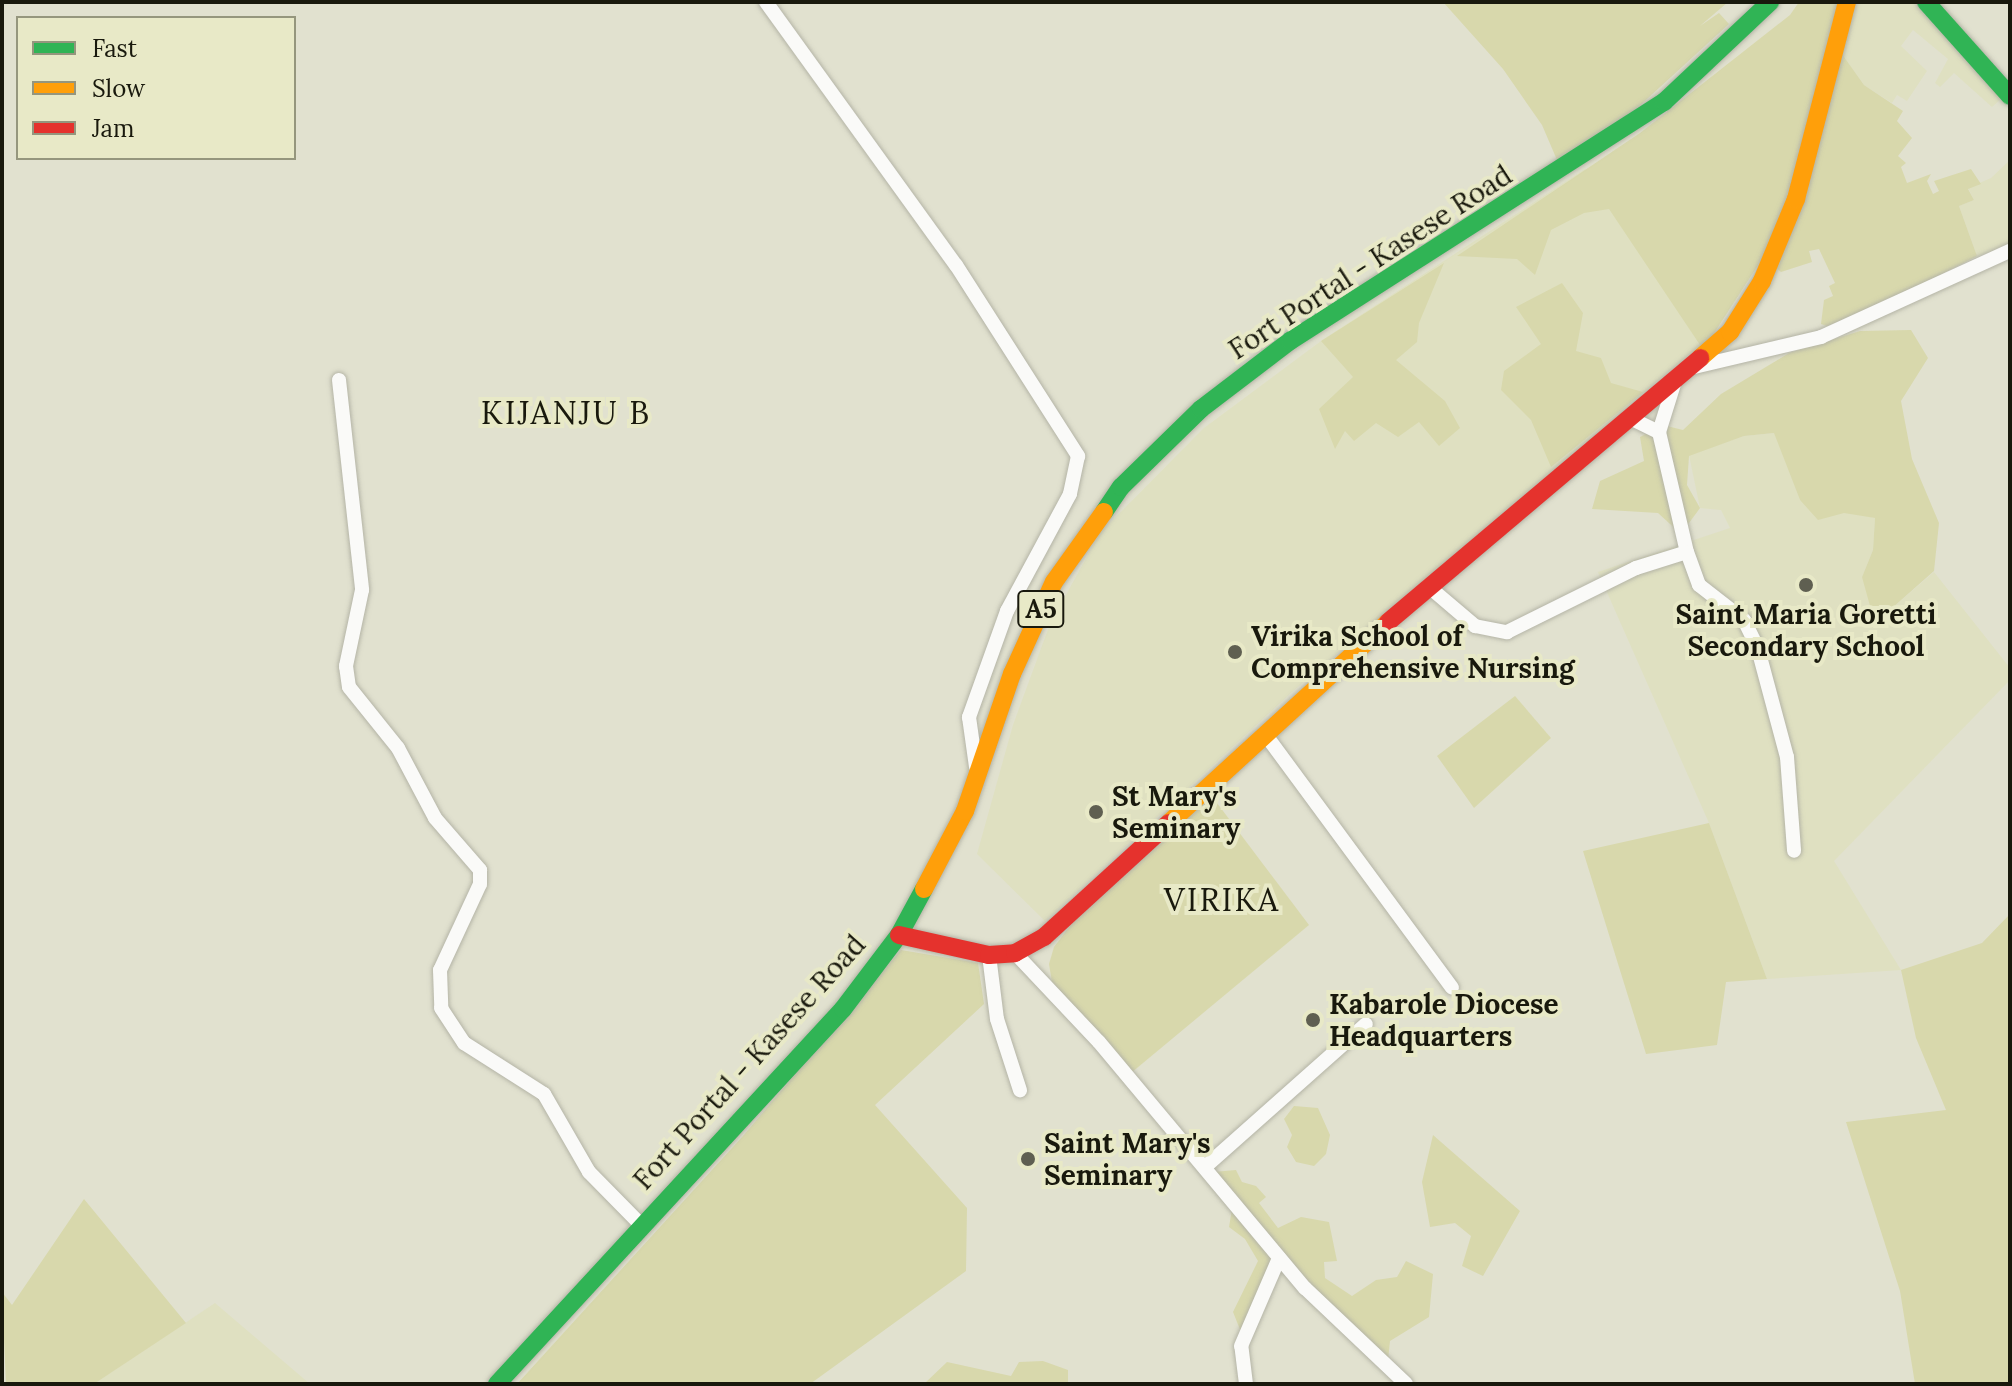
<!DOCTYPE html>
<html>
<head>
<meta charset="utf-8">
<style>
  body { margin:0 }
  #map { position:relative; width:2012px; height:1386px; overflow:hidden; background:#e1e1cf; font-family:Lora,serif }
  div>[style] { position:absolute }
  .built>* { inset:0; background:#dfe0c1 }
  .green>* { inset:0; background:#d8d8ac }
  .roads { filter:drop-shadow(0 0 2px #b4b4a6) drop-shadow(0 0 2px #b4b4a6) }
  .street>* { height:14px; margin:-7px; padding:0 7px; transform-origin:7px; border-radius:7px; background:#fafaf8 }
  .fast>* { height:18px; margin:-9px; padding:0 9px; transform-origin:9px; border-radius:9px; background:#30b455 }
  .slow>* { height:18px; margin:-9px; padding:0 9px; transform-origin:9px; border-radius:9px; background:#ff9f0a }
  .jam>* { height:18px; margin:-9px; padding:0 9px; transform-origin:9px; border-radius:9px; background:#e5322d }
  .dots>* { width:22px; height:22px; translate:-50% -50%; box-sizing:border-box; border:4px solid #e8e9c7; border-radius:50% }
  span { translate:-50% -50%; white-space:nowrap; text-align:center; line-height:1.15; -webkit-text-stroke:8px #e8e9c7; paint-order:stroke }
  .shield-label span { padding:2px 6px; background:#e8e9c7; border:2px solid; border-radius:6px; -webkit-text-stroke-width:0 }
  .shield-label { font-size:26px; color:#19190d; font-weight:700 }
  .street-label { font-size:28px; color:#19190d }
  .poi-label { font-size:28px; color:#19190d; font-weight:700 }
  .left { translate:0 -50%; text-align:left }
  .quarter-label { font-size:32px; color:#19190d; letter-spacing:2px }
  .frame { position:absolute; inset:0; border:4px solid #19190d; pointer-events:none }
  .legend { position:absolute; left:16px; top:16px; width:280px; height:144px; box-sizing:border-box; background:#e8e9c7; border:2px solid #95967d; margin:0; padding:10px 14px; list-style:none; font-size:24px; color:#19190d }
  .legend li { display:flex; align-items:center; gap:16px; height:40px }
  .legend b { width:40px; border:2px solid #95967d }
</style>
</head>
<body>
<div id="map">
  <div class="built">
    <div style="clip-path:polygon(1855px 2px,1913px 2px,2001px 99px,1992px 107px,1954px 73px,1940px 87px,1935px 83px,1948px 59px,1913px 30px,1901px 46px,1927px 71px,1907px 101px,1897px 95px,1892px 103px,1864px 85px,1842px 54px)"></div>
    <div style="clip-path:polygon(2010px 160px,2010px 246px,1977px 256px,1959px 206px,1974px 200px,1968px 188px,1991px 178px)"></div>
    <div style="clip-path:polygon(1585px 169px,1700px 345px,1292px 692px,1045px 921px,977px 854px,1013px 725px,1050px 624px,1100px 533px,1204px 428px,1321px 341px)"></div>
    <div style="clip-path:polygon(1775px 433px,1800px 500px,1875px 518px,1873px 550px,1862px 577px,1891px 609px,1934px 572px,2010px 668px,2010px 680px,1834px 861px,1901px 970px,1767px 979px,1709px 823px,1598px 572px,1730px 528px,1721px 510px,1700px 508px,1689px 455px,1744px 436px)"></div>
    <div style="clip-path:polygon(215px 1303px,310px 1384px,94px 1384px)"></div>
  </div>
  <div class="green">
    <div style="clip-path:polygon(1443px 2px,1728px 2px,1700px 26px,1719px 13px,1729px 24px,1636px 109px,1557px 160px,1542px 125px,1503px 69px)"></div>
    <div style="clip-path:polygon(1799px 2px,1839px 2px,1804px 142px,1773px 242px,1709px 341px,1700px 345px,1609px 209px,1584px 213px,1551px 230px,1535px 275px,1517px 259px,1457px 256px,1640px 133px,1790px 15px)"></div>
    <div style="clip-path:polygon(1842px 54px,1864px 85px,1903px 111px,1897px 121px,1912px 138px,1898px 156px,1906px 163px,1901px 167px,1907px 183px,1931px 174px,1927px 181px,1933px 194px,1939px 191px,1934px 181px,1971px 169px,1981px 184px,1968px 189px,1974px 200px,1959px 206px,1977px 256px,1867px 312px,1827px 326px,1821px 324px,1824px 300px,1833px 296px,1829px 286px,1835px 283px,1819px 249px,1809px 251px,1812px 262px,1781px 272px,1775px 267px)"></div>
    <div style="clip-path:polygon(1444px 263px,1419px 323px,1417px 342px,1396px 360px,1445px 401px,1460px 428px,1439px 446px,1419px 422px,1398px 437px,1376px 423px,1354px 441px,1345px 431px,1335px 449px,1319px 409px,1353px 377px,1321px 341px)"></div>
    <div style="clip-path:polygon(1562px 283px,1583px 313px,1576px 351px,1601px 358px,1611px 383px,1643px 392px,1551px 467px,1531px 420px,1501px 390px,1504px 371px,1541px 344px,1516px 307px)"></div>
    <div style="clip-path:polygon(1911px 330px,1928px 358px,1901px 401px,1912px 459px,1939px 523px,1934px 571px,1891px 609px,1870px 606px,1862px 577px,1873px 550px,1875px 518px,1844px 513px,1818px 520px,1800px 500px,1774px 433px,1744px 436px,1689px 456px,1687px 485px,1700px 508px,1681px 534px,1658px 513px,1592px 509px,1600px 481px,1644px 461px,1640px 437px,1663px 425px,1683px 430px,1721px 394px,1789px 353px,1860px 331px)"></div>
    <div style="clip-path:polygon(1515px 696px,1551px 738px,1474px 808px,1437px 756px)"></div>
    <div style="clip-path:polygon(1211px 795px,1309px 925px,1131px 1073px,1052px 982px,1049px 964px,1054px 947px,1076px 918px)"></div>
    <div style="clip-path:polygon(1709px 823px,1767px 979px,1726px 982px,1717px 1045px,1646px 1054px,1583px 851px)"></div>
    <div style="clip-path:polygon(2010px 914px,2010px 1384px,1915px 1384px,1900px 1291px,1846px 1122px,1946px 1110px,1916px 1038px,1901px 970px,1982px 943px)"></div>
    <div style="clip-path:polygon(901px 950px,978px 963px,984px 1004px,875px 1105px,967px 1208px,966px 1271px,810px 1384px,517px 1384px,742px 1137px)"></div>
    <div style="clip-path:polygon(1294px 1106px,1318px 1108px,1330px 1135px,1326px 1154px,1314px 1166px,1296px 1162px,1287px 1147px,1292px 1135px,1284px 1119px)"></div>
    <div style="clip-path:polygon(1433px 1135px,1520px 1211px,1483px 1276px,1462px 1266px,1471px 1236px,1455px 1223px,1430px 1227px,1422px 1182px)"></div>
    <div style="clip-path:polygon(1236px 1170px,1242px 1182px,1256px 1186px,1266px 1197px,1259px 1203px,1278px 1228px,1301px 1217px,1329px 1222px,1337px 1261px,1324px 1262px,1325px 1278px,1352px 1296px,1376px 1280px,1397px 1277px,1406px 1261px,1433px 1274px,1429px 1317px,1390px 1341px,1388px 1360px,1306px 1283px,1213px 1172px)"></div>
    <div style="clip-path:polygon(84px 1199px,186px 1323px,94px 1384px,6px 1384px,2px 1292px,12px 1305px)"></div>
    <div style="clip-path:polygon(1232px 1209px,1274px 1258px,1241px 1332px,1233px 1312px,1258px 1261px,1245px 1239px,1229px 1227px)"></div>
    <div style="clip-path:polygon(1043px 1361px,1068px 1370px,1068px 1384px,924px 1384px,947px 1362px,1011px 1376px,1019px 1362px)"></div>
  </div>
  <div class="roads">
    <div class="street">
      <div style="left:766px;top:2px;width:324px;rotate:54.2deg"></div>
      <div style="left:956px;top:265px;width:227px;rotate:57.4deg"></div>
      <div style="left:1078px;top:456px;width:39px;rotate:102deg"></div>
      <div style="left:1070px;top:494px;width:133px;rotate:118.3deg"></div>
      <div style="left:1007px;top:611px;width:113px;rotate:109.7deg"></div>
      <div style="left:969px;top:717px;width:50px;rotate:82deg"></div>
      <div style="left:1690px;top:368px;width:135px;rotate:-13.3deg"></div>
      <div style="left:1821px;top:337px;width:208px;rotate:-24.5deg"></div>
      <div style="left:339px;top:380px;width:211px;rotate:83.7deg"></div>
      <div style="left:362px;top:590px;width:78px;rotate:101.9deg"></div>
      <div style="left:346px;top:666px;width:21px;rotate:82deg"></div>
      <div style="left:349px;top:687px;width:78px;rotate:51.2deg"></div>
      <div style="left:398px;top:748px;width:79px;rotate:62.1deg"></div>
      <div style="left:435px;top:818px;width:69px;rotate:49.1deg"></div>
      <div style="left:480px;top:870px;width:14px;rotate:90deg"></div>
      <div style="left:480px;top:884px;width:95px;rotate:114.9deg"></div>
      <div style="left:440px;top:970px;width:38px;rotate:88deg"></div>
      <div style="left:441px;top:1008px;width:42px;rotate:56.7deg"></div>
      <div style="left:464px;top:1043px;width:95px;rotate:32.5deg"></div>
      <div style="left:544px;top:1094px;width:90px;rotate:60deg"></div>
      <div style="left:589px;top:1172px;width:74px;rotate:45.5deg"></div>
      <div style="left:1675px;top:381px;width:53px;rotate:107.4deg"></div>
      <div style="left:1659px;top:432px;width:123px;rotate:76.9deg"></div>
      <div style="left:1632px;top:419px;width:30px;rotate:26deg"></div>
      <div style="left:1428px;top:586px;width:62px;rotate:40.4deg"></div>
      <div style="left:1475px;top:626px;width:33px;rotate:11deg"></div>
      <div style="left:1507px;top:632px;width:144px;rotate:-26.4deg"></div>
      <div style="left:1636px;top:568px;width:53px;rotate:-17.4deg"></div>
      <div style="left:1687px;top:552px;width:35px;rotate:70deg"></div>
      <div style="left:1699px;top:585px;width:57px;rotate:37.9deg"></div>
      <div style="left:1744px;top:620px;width:32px;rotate:64deg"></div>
      <div style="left:1758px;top:649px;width:112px;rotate:75deg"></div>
      <div style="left:1787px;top:757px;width:94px;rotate:85.7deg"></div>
      <div style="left:1265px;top:734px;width:315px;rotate:53.6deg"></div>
      <div style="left:1015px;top:953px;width:122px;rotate:46.7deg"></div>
      <div style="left:1099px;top:1042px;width:321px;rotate:50.1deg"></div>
      <div style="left:1305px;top:1288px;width:139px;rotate:43.5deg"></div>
      <div style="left:989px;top:955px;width:64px;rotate:82.9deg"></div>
      <div style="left:997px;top:1019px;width:75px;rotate:72.1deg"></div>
      <div style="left:1205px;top:1167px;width:215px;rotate:-41.6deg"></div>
      <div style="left:1246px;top:1384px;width:38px;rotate:-97deg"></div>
      <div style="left:1241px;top:1346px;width:96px;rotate:-66.6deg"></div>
    </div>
    <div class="fast">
      <div style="left:1926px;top:2px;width:126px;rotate:48.2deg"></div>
      <div style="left:1104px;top:512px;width:30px;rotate:-56deg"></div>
      <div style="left:1121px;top:487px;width:112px;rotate:-44.3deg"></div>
      <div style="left:1201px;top:409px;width:112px;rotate:-37.4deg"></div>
      <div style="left:1290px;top:341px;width:444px;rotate:-32.6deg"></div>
      <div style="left:1664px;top:102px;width:146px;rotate:-43.3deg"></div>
      <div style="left:497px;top:1384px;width:510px;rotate:-47.3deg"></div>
      <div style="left:843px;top:1009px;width:93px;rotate:-52.9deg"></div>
      <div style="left:899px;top:935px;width:52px;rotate:-61.5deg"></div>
    </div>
    <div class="slow">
      <div style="left:1700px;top:358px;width:40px;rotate:-41deg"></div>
      <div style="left:1730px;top:332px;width:60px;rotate:-57.9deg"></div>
      <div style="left:1762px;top:281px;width:89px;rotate:-67.5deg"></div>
      <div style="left:1796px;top:199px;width:203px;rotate:-75.5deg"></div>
      <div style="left:1169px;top:823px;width:297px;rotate:-42.5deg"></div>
      <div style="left:924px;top:889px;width:88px;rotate:-62.3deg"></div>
      <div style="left:965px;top:811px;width:145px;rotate:-71.1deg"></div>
      <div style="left:1012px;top:674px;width:101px;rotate:-65.5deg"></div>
      <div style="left:1054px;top:582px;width:86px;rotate:-54.5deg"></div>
    </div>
    <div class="jam">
      <div style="left:1388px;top:622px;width:409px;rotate:-40.2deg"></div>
      <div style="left:899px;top:935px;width:92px;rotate:12.5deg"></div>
      <div style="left:989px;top:955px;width:26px;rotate:-4deg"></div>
      <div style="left:1015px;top:953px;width:33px;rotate:-29deg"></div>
      <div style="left:1044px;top:937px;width:169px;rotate:-42.4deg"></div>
    </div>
  </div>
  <div class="dots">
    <div style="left:1806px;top:585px;background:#5f5f51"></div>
    <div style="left:1235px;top:652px;background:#5f5f51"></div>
    <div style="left:1096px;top:812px;background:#5f5f51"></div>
    <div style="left:1313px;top:1020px;background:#5f5f51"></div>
    <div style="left:1028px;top:1159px;background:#5f5f51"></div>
  </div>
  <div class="shield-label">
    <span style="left:1041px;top:609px">A5</span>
  </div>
  <div class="street-label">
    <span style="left:1370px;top:262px;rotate:-33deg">Fort Portal - Kasese Road</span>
    <span style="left:749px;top:1062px;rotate:-48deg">Fort Portal - Kasese Road</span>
  </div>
  <div class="poi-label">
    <span style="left:1806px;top:630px">Saint Maria Goretti<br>Secondary School</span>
    <span class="left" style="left:1251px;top:652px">Virika School of<br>Comprehensive Nursing</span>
    <span class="left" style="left:1112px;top:812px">St Mary's<br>Seminary</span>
    <span class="left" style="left:1329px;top:1020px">Kabarole Diocese<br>Headquarters</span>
    <span class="left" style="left:1044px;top:1159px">Saint Mary's<br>Seminary</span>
  </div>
  <div class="quarter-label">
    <span style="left:566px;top:413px">KIJANJU B</span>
    <span style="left:1222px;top:900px">VIRIKA</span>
  </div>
  <div class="frame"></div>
  <ul class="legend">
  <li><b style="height:10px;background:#30b455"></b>Fast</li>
  <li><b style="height:10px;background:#ff9f0a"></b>Slow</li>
  <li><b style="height:10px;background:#e5322d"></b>Jam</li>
  </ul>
</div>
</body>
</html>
